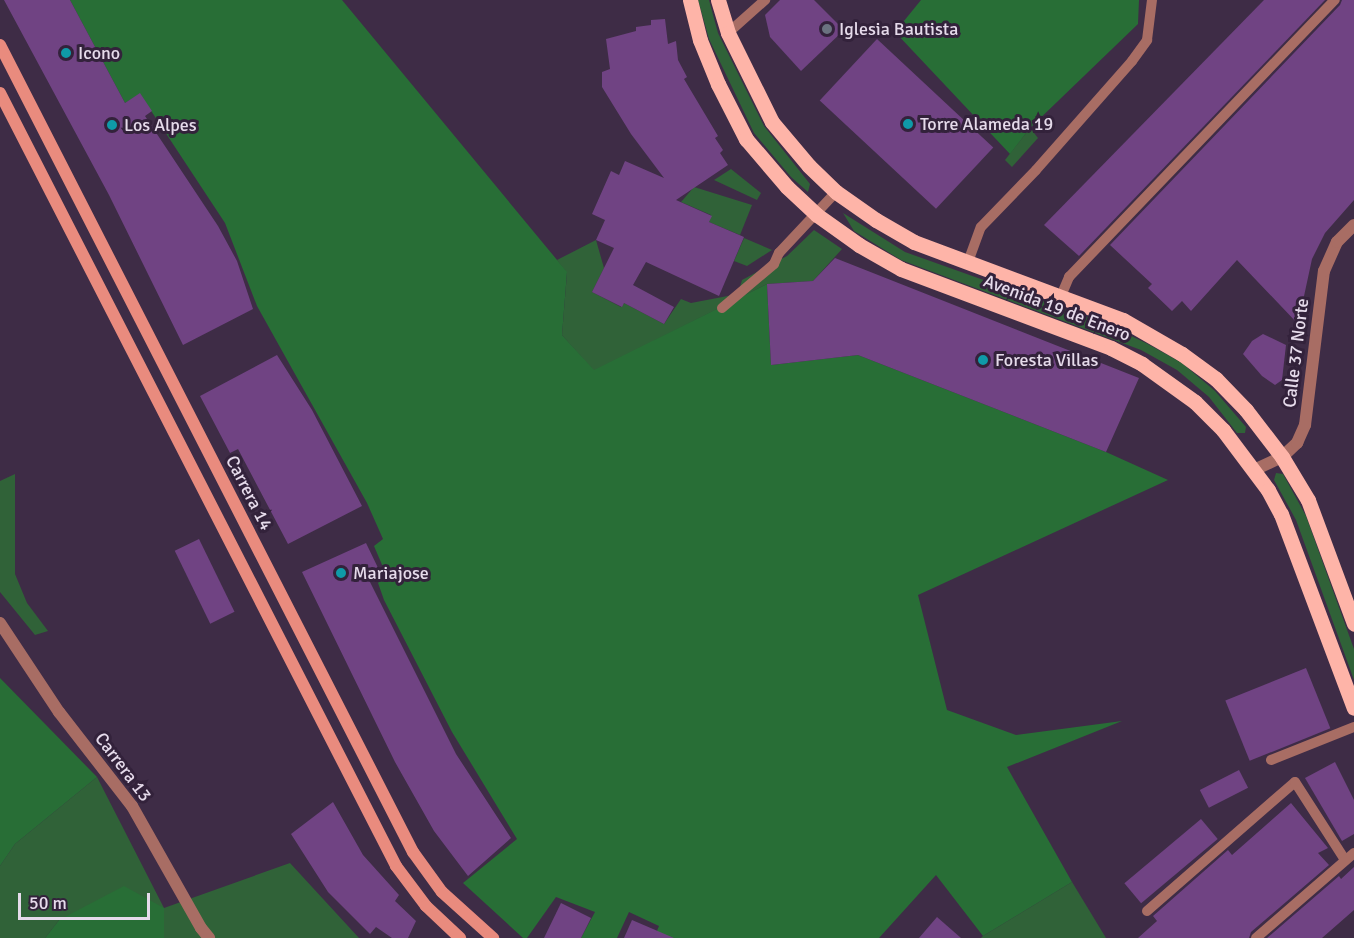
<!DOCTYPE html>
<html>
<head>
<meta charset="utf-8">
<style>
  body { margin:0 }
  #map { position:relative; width:1354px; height:938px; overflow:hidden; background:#3e2c46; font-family:Signika,sans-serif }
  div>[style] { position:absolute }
  .green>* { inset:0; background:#306238 }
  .forest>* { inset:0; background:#286e36 }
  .building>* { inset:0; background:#704383; transform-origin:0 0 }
  .service>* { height:10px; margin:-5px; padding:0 5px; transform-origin:5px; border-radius:5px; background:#a86d64 }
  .minor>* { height:12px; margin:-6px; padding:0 6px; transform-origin:6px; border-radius:6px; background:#a86d64 }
  .secondary>* { height:12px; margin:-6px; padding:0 6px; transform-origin:6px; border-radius:6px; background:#e98b7e }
  .primary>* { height:15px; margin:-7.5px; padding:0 7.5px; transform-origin:7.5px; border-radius:7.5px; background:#feb4a8 }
  .dots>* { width:16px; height:16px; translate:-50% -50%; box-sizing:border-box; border:3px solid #33223b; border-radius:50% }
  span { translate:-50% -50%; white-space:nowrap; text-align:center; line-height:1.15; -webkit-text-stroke:6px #33223b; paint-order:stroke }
  .poi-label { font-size:18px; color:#e6dbeb }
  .left { translate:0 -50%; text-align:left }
  .street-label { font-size:18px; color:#e6dbeb }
  .scale { position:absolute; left:18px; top:893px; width:132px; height:27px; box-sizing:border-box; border:3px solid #e6dbeb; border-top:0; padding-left:8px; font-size:18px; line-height:21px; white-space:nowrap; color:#e6dbeb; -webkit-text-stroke:4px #33223b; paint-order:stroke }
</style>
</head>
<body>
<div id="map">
  <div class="green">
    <div style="clip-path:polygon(698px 0,709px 0,718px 33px,764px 126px,810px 184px,808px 192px,791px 177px,754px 133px,709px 39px)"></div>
    <div style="clip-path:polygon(1030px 128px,1038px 138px,1012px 167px,1005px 160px)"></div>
    <div style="clip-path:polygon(731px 169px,761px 193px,757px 200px,714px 180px)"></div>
    <div style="clip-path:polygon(694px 187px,752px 205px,740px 235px,709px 222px,711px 215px,681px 202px)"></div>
    <div style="clip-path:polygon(843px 213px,905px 252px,1099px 321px,1146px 343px,1182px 363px,1215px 391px,1246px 427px,1245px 433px,1237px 433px,1209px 397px,1177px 370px,1141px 350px,901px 260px,854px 231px)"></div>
    <div style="clip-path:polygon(814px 230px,842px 249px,813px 281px,767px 284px,594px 371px,562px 335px,567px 273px,557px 260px,596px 240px,604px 268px,592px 292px,621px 307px,624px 303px,664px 324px,681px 299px,691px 303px,738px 294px,742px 280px,787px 256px)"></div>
    <div style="clip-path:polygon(744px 238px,772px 250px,747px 266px,734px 261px)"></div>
    <div style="clip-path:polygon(1276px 473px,1283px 474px,1306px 516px,1354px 649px,1354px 680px,1296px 520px,1274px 480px)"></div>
    <div style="clip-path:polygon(15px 474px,15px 574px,27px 603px,48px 631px,35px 635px,0 592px,0 481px)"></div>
    <div style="clip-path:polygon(97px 777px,164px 908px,290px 863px,359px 938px,164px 938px,163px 908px,59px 920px,45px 938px,0 938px,0 866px,15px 844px)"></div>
    <div style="clip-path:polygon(1072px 882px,1106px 938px,981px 938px,983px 936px)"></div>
  </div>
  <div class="forest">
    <div style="clip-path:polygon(70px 0,342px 0,567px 272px,562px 335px,594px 370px,767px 284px,771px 365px,858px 355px,1106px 452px,1168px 480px,918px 595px,947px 710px,1016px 735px,1122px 721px,1007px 767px,1072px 882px,983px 936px,936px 875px,879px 938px,654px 938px,659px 926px,629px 912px,617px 938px,581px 938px,595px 912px,556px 897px,527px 938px,523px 938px,463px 883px,517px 839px,452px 732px,384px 600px,378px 583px,386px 574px,374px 546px,383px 539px,367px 503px,257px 306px,225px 223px,140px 94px,125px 103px)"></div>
    <div style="clip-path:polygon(921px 0,1139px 0,1138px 24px,1030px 128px,1010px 154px,895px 32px)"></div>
    <div style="clip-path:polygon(0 678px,97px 777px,15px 844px,0 866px)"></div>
    <div style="clip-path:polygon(124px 886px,164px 908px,164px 938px,45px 938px,59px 920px)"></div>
  </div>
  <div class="building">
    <div style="clip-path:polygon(4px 0,70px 0,125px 103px,140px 93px,152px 111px,145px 116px,218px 226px,237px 261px,253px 309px,183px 345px,109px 195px)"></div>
    <div style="clip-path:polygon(780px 0,814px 0,844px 30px,801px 71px,770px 37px,765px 15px)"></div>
    <div style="clip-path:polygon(1264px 0,1325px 0,1079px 256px,1044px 225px)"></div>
    <div style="clip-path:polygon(1342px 0,1354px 0,1354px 200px,1325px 233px,1312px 259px,1298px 324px,1237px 260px,1191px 311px,1182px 301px,1172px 311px,1148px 288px,1152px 284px,1110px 245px,1340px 5px)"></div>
    <div style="clip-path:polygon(665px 19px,668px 44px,676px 41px,678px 60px,687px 77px,684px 79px,718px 136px,715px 138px,723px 150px,720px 153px,728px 165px,676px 200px,712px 216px,709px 222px,744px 237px,719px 296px,646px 262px,633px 285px,674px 307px,664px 324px,624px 303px,622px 307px,592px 292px,614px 248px,596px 240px,605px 220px,592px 214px,611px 171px,619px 175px,625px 161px,664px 178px,631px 134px,602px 87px,602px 72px,610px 69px,606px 39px,636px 31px,636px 27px,651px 25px,651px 20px)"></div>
    <div style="left:877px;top:39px;width:159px;height:84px;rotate:43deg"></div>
    <div style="clip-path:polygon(835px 258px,1139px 378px,1106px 452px,858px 355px,771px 365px,767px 284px,813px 281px)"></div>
    <div style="clip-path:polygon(1263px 334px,1286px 345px,1282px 380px,1275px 385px,1262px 376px,1243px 354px,1252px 341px)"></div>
    <div style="clip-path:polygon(277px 355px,312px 410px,362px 506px,288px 544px,238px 449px,230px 453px,200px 396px)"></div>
    <div style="left:199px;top:539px;width:81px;height:27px;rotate:64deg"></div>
    <div style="clip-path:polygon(366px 543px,381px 574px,369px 580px,456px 754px,511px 838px,468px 876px,434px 831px,395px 762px,302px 572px)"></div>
    <div style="left:1306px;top:668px;width:65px;height:87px;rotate:68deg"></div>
    <div style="clip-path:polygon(1335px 762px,1354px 800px,1354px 834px,1342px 841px,1305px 778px)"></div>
    <div style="left:1239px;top:770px;width:20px;height:44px;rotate:63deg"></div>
    <div style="clip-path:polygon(333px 802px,363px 855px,399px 895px,395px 901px,416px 921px,408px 938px,392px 938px,376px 927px,370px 934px,328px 892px,291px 834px)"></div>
    <div style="clip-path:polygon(1291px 803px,1328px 848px,1318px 853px,1329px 865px,1251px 932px,1249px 938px,1138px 938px,1157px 921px,1153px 916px,1228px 850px,1232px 855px)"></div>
    <div style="left:1201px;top:819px;width:26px;height:100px;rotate:50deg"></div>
    <div style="clip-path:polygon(1354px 867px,1354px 910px,1322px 938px,1267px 938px,1339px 876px,1341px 879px)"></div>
    <div style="clip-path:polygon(561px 903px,591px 918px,581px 938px,544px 938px)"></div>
    <div style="clip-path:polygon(937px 917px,961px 938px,919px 938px)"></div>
    <div style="clip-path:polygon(632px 920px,674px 938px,624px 938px)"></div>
  </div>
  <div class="service">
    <div style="left:728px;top:33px;width:50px;rotate:-41.7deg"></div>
    <div style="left:968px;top:262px;width:37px;rotate:-70deg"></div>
    <div style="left:981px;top:227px;width:79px;rotate:-46deg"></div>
    <div style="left:1036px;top:170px;width:145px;rotate:-48.6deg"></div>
    <div style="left:1132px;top:61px;width:26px;rotate:-54deg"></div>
    <div style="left:1147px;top:40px;width:40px;rotate:-82.9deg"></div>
    <div style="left:1061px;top:296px;width:21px;rotate:-67deg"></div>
    <div style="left:1069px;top:277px;width:384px;rotate:-46.2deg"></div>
    <div style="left:722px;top:308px;width:68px;rotate:-40.2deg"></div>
    <div style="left:774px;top:264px;width:12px;rotate:-66deg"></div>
    <div style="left:779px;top:253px;width:83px;rotate:-46.9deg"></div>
    <div style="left:1271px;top:760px;width:89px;rotate:-21.7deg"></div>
    <div style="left:1147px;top:911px;width:196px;rotate:-41.1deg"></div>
    <div style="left:1295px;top:782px;width:93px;rotate:57.3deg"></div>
    <div style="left:1256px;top:938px;width:130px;rotate:-40.9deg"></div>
  </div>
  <div class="minor">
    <div style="left:1254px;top:470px;width:31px;rotate:-25deg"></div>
    <div style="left:1282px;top:457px;width:21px;rotate:-43deg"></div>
    <div style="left:1297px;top:443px;width:20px;rotate:-66deg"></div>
    <div style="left:1305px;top:425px;width:155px;rotate:-83deg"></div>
    <div style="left:1324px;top:271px;width:32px;rotate:-66deg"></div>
    <div style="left:1337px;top:242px;width:24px;rotate:-45deg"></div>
    <div style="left:0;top:623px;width:107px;rotate:56.5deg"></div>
    <div style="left:59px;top:712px;width:119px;rotate:52.2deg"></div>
    <div style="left:132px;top:806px;width:140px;rotate:60.5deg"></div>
    <div style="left:201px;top:928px;width:13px;rotate:51deg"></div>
  </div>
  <div class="secondary">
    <div style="left:0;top:45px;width:907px;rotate:62.9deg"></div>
    <div style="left:413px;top:852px;width:49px;rotate:54.1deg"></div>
    <div style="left:442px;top:892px;width:69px;rotate:42deg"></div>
    <div style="left:0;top:93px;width:869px;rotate:62.87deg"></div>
    <div style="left:396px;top:866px;width:50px;rotate:53.1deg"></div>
    <div style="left:426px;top:906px;width:47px;rotate:43.3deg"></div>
  </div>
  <div class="primary">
    <div style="left:690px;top:0;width:41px;rotate:76deg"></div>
    <div style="left:700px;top:40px;width:48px;rotate:67.8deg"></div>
    <div style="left:718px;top:84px;width:62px;rotate:63deg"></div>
    <div style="left:746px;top:139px;width:63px;rotate:49.5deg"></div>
    <div style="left:787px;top:187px;width:41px;rotate:43deg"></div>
    <div style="left:817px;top:215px;width:52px;rotate:35.5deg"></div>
    <div style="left:859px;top:245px;width:48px;rotate:29.7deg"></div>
    <div style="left:901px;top:269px;width:224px;rotate:20.6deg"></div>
    <div style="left:1111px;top:348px;width:35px;rotate:27deg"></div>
    <div style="left:1142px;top:364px;width:65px;rotate:35.6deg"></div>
    <div style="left:1195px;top:402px;width:40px;rotate:45deg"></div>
    <div style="left:1223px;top:430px;width:75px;rotate:53.1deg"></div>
    <div style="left:1268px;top:490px;width:27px;rotate:62deg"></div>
    <div style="left:1281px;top:514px;width:207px;rotate:69.4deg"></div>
    <div style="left:718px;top:0;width:34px;rotate:73deg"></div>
    <div style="left:728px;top:33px;width:99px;rotate:63.7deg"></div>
    <div style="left:772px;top:122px;width:57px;rotate:49.9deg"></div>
    <div style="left:809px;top:166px;width:37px;rotate:44deg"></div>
    <div style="left:836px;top:192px;width:49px;rotate:35deg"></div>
    <div style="left:876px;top:220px;width:44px;rotate:30.1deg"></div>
    <div style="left:914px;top:242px;width:223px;rotate:20.5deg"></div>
    <div style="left:1123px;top:320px;width:68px;rotate:30deg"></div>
    <div style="left:1182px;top:354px;width:42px;rotate:36.3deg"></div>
    <div style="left:1216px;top:379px;width:43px;rotate:45.9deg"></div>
    <div style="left:1246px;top:410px;width:59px;rotate:52.5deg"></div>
    <div style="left:1282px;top:457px;width:50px;rotate:58.8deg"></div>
    <div style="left:1308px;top:500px;width:132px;rotate:69.6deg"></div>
  </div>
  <div class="dots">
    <div style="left:827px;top:29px;background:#6b7280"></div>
    <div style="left:66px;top:53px;background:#0f9aa8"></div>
    <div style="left:908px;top:124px;background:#0f9aa8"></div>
    <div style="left:112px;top:125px;background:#0f9aa8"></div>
    <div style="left:983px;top:360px;background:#0f9aa8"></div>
    <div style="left:341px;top:573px;background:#0f9aa8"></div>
  </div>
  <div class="poi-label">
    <span class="left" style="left:839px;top:29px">Iglesia Bautista</span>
    <span class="left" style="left:78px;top:53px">Icono</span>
    <span class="left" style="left:920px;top:124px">Torre Alameda 19</span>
    <span class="left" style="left:124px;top:125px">Los Alpes</span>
    <span class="left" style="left:995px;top:360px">Foresta Villas</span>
    <span class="left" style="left:353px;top:573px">Mariajose</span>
  </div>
  <div class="street-label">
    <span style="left:1057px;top:308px;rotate:21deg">Avenida 19 de Enero</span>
    <span style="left:1296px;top:353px;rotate:-83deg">Calle 37 Norte</span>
    <span style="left:249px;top:493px;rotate:63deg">Carrera 14</span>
    <span style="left:123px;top:767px;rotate:53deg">Carrera 13</span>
  </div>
  <div class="scale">50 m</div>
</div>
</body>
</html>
